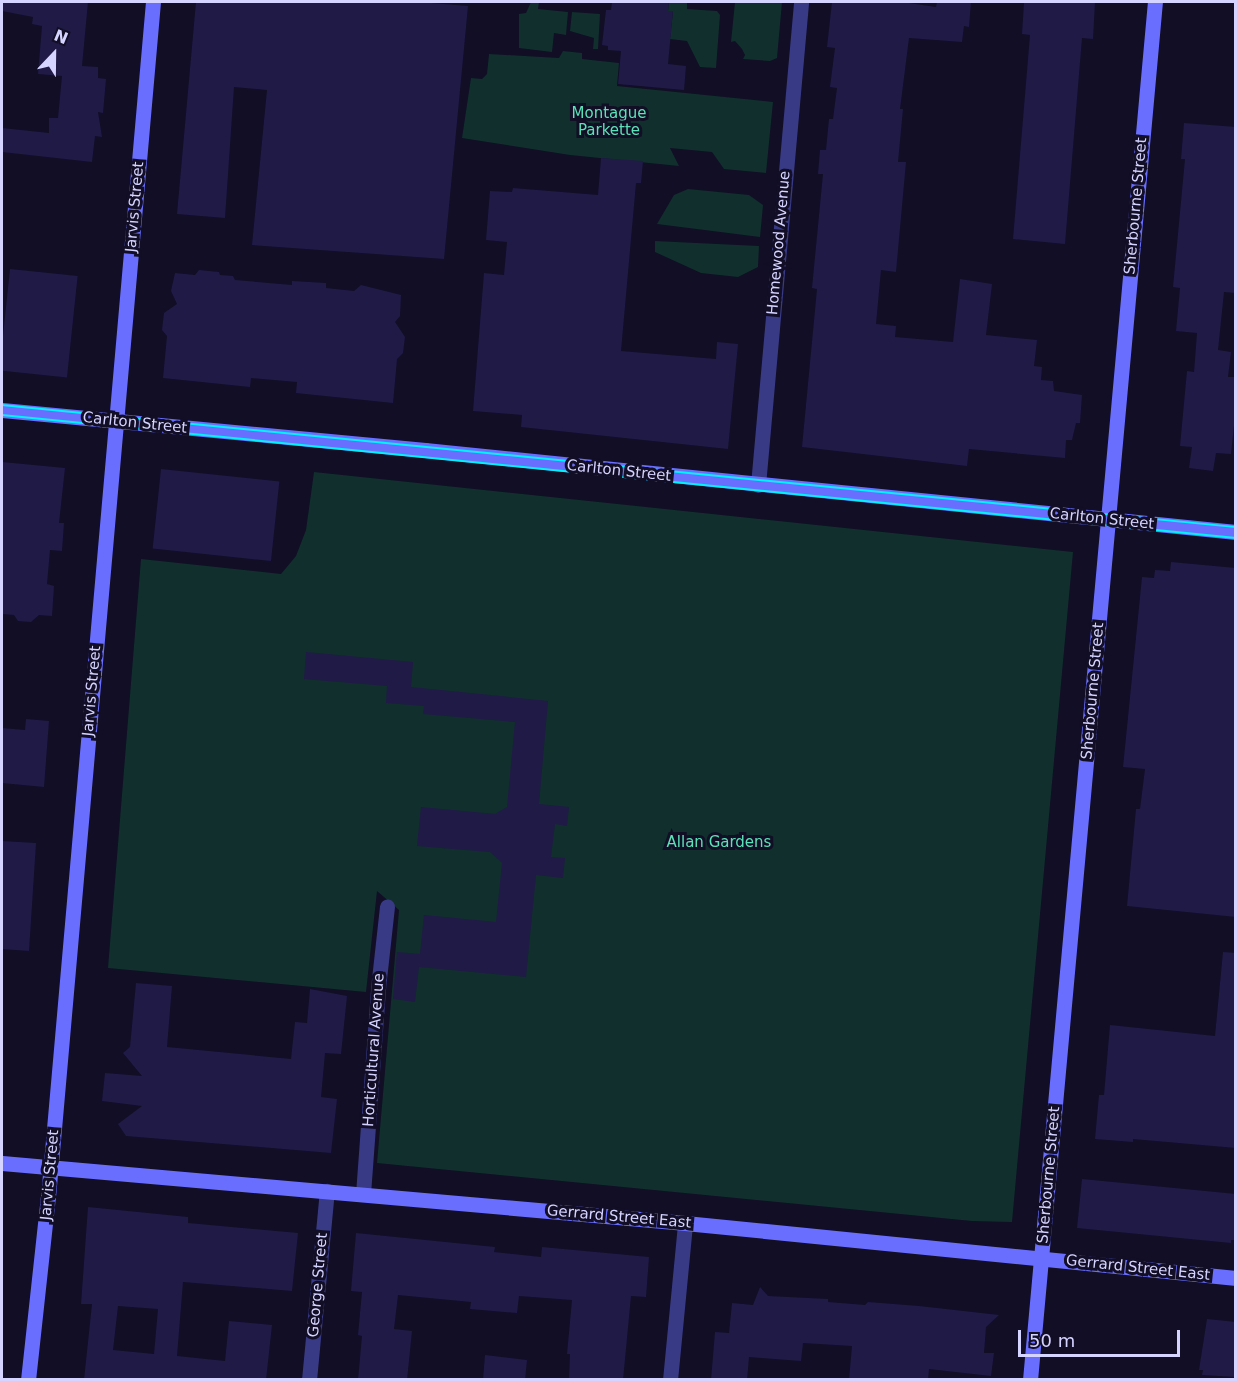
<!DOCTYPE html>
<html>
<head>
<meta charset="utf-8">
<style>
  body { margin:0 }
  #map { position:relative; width:1237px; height:1381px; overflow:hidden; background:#110e25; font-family:"DejaVu Sans",sans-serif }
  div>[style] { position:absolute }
  .green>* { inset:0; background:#112f2d }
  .building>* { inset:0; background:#201a47; transform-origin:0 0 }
  .street>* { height:15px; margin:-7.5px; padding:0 7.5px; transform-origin:7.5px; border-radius:7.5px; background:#393a85 }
  .secondary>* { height:15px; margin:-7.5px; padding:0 7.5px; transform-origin:7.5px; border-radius:7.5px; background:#6a6eff }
  .tram>* { height:1.5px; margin:-0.75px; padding:0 0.75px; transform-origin:0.75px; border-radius:0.75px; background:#00f3fe }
  span { translate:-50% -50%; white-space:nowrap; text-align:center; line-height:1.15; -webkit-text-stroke:6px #110e25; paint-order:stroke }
  .park-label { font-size:15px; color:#5ce2b8 }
  .street-label { font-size:15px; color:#d5d3ff }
  .frame { position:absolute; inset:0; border:3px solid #d5d3ff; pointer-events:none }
  .north { position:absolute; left:24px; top:24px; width:60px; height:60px; -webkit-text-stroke:4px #110e25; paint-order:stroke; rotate:22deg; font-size:16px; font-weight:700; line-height:24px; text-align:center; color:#d5d3ff }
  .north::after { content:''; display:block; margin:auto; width:21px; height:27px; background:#d5d3ff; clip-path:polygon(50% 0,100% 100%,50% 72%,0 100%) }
  .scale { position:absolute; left:1018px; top:1330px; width:162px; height:27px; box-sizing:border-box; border:3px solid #d5d3ff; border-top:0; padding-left:8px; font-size:18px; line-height:21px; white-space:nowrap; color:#d5d3ff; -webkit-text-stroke:4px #110e25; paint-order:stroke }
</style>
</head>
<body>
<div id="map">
  <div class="green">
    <div style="clip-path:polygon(531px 2px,539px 2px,538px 9px,568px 12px,566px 35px,554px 33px,552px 52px,519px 48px,519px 14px,526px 13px)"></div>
    <div style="clip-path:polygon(669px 2px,687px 2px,687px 9px,717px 11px,720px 15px,716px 68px,700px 67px,687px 41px,670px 39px,673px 11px,668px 11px)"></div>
    <div style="clip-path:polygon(735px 2px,782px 2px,777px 58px,770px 61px,743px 59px,745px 55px,742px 49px,735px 41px,731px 42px)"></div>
    <div style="clip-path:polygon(572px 12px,600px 14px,598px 49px,593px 49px,594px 38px,570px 31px)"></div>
    <div style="clip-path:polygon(563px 51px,582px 53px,582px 59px,619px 63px,617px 86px,773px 102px,766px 173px,724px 169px,712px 152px,670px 148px,679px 166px,570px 155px,462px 138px,471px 78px,482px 79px,487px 74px,489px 54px,559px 58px)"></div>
    <div style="clip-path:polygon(688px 189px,749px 195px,763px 205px,760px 237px,657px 224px,674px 195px)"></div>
    <div style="clip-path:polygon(655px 241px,759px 246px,758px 267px,738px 277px,701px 273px,655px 252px)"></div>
    <div style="clip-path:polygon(314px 472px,1073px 552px,1012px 1222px,972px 1221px,377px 1163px,399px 910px,377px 891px,366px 992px,108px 968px,141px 559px,281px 574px,296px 556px,306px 530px)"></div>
  </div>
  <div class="building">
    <div style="clip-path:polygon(2px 2px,88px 2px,82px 66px,98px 67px,98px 78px,106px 79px,103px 113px,98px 112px,102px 137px,95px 136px,92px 162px,2px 152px,2px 128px,49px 133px,49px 118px,58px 118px,62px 76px,38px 74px,42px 26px,32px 24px,33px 17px,2px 11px)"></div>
    <div style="clip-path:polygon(196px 2px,419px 2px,468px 6px,444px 259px,252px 245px,267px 90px,234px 87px,225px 218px,177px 214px)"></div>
    <div style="clip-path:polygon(612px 2px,669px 2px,668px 11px,673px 11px,668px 64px,686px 66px,684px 90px,618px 84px,621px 51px,608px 50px,608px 46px,602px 45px,606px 10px,611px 10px)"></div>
    <div style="clip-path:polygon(832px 2px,902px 2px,936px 7px,937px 2px,971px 2px,969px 27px,964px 26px,962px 42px,909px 38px,900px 109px,903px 109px,898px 162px,906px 162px,896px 272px,881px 270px,876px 324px,896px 326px,895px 337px,953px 342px,960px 279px,992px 284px,986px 335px,1037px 340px,1034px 366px,1042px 367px,1041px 380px,1053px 381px,1054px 391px,1082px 395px,1080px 423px,1076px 423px,1072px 440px,1066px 440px,1065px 458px,969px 449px,967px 466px,802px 447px,817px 289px,812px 288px,823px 174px,818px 174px,820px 150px,826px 150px,829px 119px,833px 119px,837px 88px,830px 87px,835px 48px,827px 47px)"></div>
    <div style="clip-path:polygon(1027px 2px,1095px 2px,1093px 39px,1082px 38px,1065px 244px,1013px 239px,1030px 35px,1022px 34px,1024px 3px)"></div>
    <div style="clip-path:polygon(1184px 123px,1236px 127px,1236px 293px,1224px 292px,1218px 350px,1231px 352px,1228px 377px,1236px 377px,1236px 406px,1231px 454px,1216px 453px,1213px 471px,1189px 468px,1192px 447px,1180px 446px,1187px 371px,1194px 372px,1197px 333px,1176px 331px,1180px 288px,1173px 287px,1185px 159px,1181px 159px)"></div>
    <div style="clip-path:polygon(601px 158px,643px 161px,641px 183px,636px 183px,621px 351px,716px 359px,717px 342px,738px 344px,728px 449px,521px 427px,522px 415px,473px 411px,484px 273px,504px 275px,507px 242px,486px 240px,490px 191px,512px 192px,513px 188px,598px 195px)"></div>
    <div style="left:10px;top:269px;width:68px;height:102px;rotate:6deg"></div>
    <div style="clip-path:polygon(199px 270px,219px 272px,220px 275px,233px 276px,235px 280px,292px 285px,292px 281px,326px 283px,326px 288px,354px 291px,361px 285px,401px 295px,400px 316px,395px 322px,405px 337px,403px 353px,397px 359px,393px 403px,296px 393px,297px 382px,251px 378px,250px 387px,163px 378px,167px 336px,162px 330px,164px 313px,177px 304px,171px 291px,175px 273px,195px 275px)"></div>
    <div style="clip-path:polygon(2px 462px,65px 468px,59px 523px,64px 523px,62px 551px,50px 550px,47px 584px,54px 586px,52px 616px,39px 615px,31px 622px,18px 621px,14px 615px,2px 614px)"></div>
    <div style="left:161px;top:469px;width:119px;height:80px;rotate:6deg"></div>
    <div style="clip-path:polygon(1171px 562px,1236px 568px,1236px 917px,1127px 906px,1136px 809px,1140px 809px,1145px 769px,1123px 767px,1142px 577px,1154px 578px,1155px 570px,1170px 571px)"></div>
    <div style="clip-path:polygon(306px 652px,413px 662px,411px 687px,548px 701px,539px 804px,569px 807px,567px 826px,555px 824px,551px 857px,565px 858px,563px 878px,536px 875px,526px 977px,419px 967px,415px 1002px,393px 999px,397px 952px,420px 954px,424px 915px,496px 922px,502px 863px,490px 852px,417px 846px,421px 807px,495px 814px,507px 807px,515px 722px,423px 714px,424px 706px,386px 703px,387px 686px,304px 679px)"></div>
    <div style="clip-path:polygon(26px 719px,49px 721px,44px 787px,2px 783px,2px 728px,25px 730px)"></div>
    <div style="clip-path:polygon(2px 841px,36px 843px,29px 951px,2px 949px)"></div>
    <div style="clip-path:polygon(1223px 952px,1236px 953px,1236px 1148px,1133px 1139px,1133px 1142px,1095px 1139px,1099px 1095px,1104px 1095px,1110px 1025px,1215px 1036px)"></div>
    <div style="clip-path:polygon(136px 983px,172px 986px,167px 1047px,291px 1059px,295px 1022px,307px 1023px,310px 989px,347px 996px,341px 1054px,325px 1053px,321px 1097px,337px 1099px,331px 1153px,126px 1136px,118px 1124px,142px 1106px,102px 1101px,105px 1073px,142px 1076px,123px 1053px,130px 1047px)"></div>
    <div style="clip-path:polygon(1082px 1179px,1236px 1194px,1236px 1240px,1231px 1240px,1231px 1243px,1077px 1228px)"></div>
    <div style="clip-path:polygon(evenodd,88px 1207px,188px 1217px,188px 1223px,298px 1233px,292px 1291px,183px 1282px,177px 1356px,225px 1361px,229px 1321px,272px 1325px,266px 1380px,84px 1380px,92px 1304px,81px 1304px,88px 1207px,118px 1306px,158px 1309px,154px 1354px,113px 1350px,118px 1306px)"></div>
    <div style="clip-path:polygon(356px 1233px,495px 1247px,494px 1252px,541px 1257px,542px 1247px,649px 1257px,646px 1297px,631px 1296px,623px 1380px,569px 1380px,570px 1354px,567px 1354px,572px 1300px,519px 1296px,517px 1313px,470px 1309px,471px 1302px,398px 1295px,394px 1329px,412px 1331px,407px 1380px,358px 1380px,362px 1336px,358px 1335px,362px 1292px,351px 1291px)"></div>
    <div style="clip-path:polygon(760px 1287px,768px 1296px,828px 1299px,828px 1302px,865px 1305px,868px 1302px,919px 1306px,999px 1315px,986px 1327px,984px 1353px,994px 1353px,991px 1376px,929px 1369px,928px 1380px,849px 1380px,852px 1346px,803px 1343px,801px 1361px,749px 1357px,747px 1380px,711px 1380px,715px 1332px,729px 1333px,732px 1303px,753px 1305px)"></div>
    <div style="clip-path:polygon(1207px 1319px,1236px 1322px,1236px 1377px,1202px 1375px,1203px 1370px,1199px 1370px)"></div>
    <div style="clip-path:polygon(485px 1355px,527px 1360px,525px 1380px,483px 1380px)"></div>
  </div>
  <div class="street">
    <div style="left:758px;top:485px;width:485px;rotate:-84.9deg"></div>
    <div style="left:363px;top:1194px;width:207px;rotate:-85.8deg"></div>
    <div style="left:378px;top:988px;width:82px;rotate:-83.7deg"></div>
    <div style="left:309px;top:1380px;width:190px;rotate:-84.6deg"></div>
    <div style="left:670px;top:1380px;width:158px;rotate:-84.5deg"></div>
  </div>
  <div class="secondary">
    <div style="left:2px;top:410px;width:425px;rotate:5.4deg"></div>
    <div style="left:425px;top:450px;width:815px;rotate:5.77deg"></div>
    <div style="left:2px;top:1163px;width:686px;rotate:5.02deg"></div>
    <div style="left:685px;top:1223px;width:554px;rotate:5.7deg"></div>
    <div style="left:28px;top:1380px;width:184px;rotate:-83.8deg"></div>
    <div style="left:48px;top:1197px;width:1200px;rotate:-84.98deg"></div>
    <div style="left:1030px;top:1380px;width:1384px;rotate:-84.82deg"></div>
  </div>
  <div class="tram">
    <div style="left:2px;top:405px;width:1240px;rotate:5.65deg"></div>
    <div style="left:2px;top:415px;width:1240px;rotate:5.69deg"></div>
  </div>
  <div class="park-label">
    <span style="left:609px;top:122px">Montague<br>Parkette</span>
    <span style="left:719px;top:843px">Allan Gardens</span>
  </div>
  <div class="street-label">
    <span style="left:1136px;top:206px;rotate:-85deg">Sherbourne Street</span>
    <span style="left:135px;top:207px;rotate:-85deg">Jarvis Street</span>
    <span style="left:779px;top:243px;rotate:-85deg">Homewood Avenue</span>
    <span style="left:135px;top:423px;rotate:6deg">Carlton Street</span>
    <span style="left:619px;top:471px;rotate:6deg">Carlton Street</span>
    <span style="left:1102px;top:519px;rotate:6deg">Carlton Street</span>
    <span style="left:92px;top:691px;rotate:-85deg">Jarvis Street</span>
    <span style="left:1093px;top:691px;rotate:-85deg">Sherbourne Street</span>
    <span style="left:374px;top:1050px;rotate:-86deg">Horticultural Avenue</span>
    <span style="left:50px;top:1175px;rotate:-85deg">Jarvis Street</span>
    <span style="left:1049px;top:1175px;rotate:-85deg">Sherbourne Street</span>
    <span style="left:619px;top:1217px;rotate:5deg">Gerrard Street East</span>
    <span style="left:1138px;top:1268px;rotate:6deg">Gerrard Street East</span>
    <span style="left:318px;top:1285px;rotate:-85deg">George Street</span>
  </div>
  <div class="frame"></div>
  <div class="north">N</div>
  <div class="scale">50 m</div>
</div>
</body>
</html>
